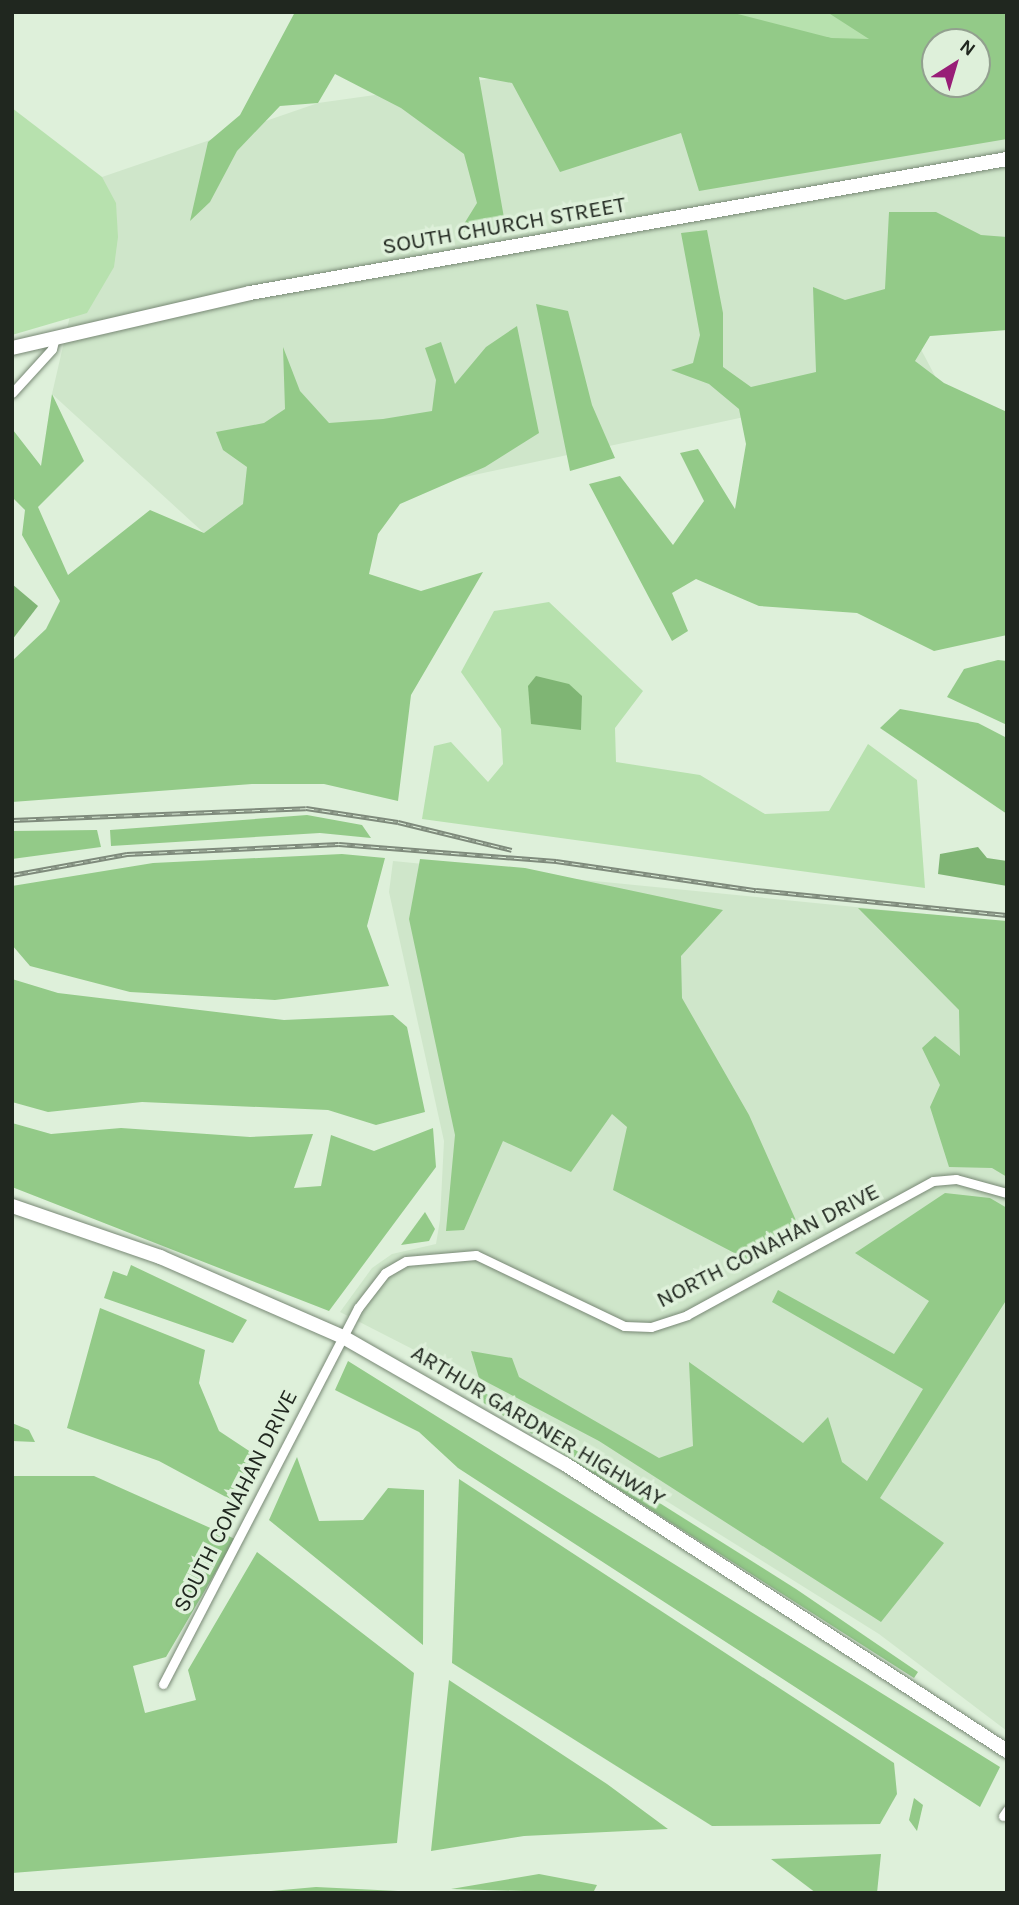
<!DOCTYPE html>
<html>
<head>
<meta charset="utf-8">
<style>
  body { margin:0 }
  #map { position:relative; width:1019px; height:1905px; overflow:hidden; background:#def0da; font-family:Karla,sans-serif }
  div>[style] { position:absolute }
  .built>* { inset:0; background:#cfe6ca }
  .green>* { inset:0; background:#b7e1ae }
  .forest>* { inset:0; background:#93ca88 }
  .water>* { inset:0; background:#7fb574 }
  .roads { filter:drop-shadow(0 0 2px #788875) drop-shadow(0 0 2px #788875) }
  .minor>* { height:9px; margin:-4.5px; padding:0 4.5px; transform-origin:4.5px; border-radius:4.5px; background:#fff }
  .primary>* { height:14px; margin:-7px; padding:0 7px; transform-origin:7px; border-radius:7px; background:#fff }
  .trunk>* { height:14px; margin:-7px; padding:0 7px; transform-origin:7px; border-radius:7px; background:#fff }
  .rail>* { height:5px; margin-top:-2.5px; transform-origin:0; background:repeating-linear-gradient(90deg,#def0da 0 8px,#7e8a7b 0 16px); box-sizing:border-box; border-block:2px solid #7e8a7b }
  span { translate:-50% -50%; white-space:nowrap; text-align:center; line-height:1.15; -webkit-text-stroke:7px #def0da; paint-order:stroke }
  .street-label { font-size:23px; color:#20271f }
  .frame { position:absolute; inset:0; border:14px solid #20271f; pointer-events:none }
  .north { position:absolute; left:921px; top:28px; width:70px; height:70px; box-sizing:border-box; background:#def0da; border:2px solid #92a08f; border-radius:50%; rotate:37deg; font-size:19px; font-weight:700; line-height:28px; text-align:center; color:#20271f }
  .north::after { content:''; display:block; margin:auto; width:24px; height:32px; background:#981e77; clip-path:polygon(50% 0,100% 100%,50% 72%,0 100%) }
</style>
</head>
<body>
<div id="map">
  <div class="built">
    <div style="clip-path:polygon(evenodd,966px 12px,1007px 12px,1007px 306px,905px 319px,935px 376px,204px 533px,52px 394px,102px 177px,318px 103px,966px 12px,935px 42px,977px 42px,977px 84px,935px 84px,935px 42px)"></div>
    <div style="clip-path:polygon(393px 861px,1007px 922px,1007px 1731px,879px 1634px,473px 1380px,340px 1312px,372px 1268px,392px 1254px,436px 1244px,440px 1220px,444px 1141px,389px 892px)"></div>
  </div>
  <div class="green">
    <div style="clip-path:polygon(701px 12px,937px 12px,849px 61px)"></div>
    <div style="clip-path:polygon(12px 108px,102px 177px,116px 203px,118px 237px,114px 267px,87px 313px,12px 335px)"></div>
    <div style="clip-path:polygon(549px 602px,643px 691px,615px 728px,616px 762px,700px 775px,765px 814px,829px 811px,868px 744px,917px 780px,925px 888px,422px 819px,434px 746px,451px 742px,488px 782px,503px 764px,501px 729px,461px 672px,494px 611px)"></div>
  </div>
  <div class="forest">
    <div style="clip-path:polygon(evenodd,295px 12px,730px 12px,831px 38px,869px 39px,827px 12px,1007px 12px,1007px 139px,699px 191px,681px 133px,560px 172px,512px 83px,479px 77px,506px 229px,459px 232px,477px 203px,464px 154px,401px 108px,335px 74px,318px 103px,280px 106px,237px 151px,210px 202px,190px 221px,208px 142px,240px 115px,295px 12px,935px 42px,977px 42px,977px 84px,935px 84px,935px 42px)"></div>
    <div style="clip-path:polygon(889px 212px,936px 212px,981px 235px,1007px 237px,1007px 330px,930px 336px,915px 361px,944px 383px,1007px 412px,1007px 635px,934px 651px,857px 613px,759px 606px,696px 579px,672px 593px,688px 631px,672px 641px,589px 484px,620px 476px,673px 545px,704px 501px,680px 453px,698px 449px,735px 509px,746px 444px,739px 409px,709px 384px,671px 370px,693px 363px,700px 335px,681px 233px,707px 230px,723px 313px,723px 367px,751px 387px,816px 372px,813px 287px,845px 300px,885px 289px)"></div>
    <div style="clip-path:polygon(536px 304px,568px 311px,592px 405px,615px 458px,570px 471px)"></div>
    <div style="clip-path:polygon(517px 326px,539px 433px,485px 467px,400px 504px,378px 534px,369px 574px,421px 591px,483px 572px,411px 695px,398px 801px,324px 784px,252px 784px,12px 802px,12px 661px,46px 629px,60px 601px,22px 535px,25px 510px,12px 497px,13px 430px,41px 466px,52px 394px,84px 461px,38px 507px,68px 575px,150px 510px,204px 533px,243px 504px,247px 467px,223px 450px,216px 432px,264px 423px,285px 409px,283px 347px,300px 391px,329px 423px,383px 419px,432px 411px,436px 380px,425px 348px,441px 342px,455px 384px,486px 347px)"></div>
    <div style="clip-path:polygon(998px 660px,1007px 661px,1007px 725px,947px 697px,964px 669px)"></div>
    <div style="clip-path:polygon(900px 709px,978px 723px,1007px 738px,1007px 814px,880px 728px)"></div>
    <div style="clip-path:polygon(307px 815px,362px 825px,371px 838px,320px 833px,111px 846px,110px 830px)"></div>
    <div style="clip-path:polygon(97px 830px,101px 847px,12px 859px,12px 831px)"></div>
    <div style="clip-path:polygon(342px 854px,385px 858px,367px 926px,389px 986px,275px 1000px,130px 992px,30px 966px,12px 945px,12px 886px,153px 863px)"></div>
    <div style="clip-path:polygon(420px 859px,525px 868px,723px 910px,681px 956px,682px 998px,749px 1115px,802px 1234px,746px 1259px,613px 1190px,627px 1127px,612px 1114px,571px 1172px,503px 1141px,464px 1230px,446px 1231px,455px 1135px,409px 919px)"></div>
    <div style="clip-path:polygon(858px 908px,1007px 921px,1007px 1177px,992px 1168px,949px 1167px,930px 1107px,940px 1085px,922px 1048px,935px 1036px,960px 1056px,959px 1010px)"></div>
    <div style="clip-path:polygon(12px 979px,58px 993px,284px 1020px,393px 1015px,407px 1027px,425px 1112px,376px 1125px,328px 1110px,142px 1102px,48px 1112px,12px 1102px)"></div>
    <div style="clip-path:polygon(12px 1123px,51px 1134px,121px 1128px,250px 1137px,313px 1134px,294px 1188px,321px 1186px,331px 1135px,374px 1151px,433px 1128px,436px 1167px,329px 1311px,12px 1187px)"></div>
    <div style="clip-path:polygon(945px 1193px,990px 1198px,1007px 1208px,1007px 1299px,880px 1498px,944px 1543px,881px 1622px,599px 1441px,479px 1378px,471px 1351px,512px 1358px,519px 1377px,659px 1458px,693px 1446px,689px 1362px,803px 1443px,828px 1417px,842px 1462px,867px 1481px,923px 1389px,772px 1302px,778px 1290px,894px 1354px,929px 1301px,855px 1253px)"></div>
    <div style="clip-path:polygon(425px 1212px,435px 1229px,429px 1241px,401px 1245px)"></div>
    <div style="clip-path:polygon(131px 1265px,247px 1320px,233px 1343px,104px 1298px,113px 1271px,127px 1276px)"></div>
    <div style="clip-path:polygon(100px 1308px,205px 1350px,199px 1383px,219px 1431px,263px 1460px,239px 1504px,159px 1461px,67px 1428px)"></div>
    <div style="clip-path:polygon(348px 1361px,1000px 1767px,980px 1807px,458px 1468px,419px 1432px,335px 1390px)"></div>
    <div style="clip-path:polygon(482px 1391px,796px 1589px,918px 1672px,914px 1678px,482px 1402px)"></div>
    <div style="clip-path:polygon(12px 1423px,29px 1430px,35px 1442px,12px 1441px)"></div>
    <div style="clip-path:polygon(297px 1457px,319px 1521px,363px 1520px,388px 1488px,424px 1490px,423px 1645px,269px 1520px)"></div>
    <div style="clip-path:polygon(12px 1476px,94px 1476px,235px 1539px,166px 1657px,133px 1666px,145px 1713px,196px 1700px,188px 1670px,257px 1552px,414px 1673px,397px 1843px,12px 1873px)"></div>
    <div style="clip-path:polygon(459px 1479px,894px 1763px,897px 1794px,880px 1824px,712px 1826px,452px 1663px)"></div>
    <div style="clip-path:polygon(449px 1680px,607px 1784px,668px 1829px,524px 1836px,431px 1851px)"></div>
    <div style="clip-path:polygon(914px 1798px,923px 1805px,917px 1831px,909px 1820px)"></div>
    <div style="clip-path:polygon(881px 1854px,877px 1893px,816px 1893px,771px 1859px)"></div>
    <div style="clip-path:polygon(539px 1874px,597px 1885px,593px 1893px,451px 1889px)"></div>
    <div style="clip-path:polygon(316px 1887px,398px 1891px,248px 1893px)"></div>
  </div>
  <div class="water">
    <div style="clip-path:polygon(12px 584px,38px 606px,12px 640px)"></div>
    <div style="clip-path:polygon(536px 676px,569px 684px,582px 696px,581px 730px,531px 724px,528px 686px)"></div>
    <div style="clip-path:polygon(978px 847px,987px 858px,1007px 861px,1007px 886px,938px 874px,940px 854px)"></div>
  </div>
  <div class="roads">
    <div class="minor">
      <div style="left:12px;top:393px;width:59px;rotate:-47.7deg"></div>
      <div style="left:52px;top:349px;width:12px;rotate:-76deg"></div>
      <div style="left:163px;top:1684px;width:424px;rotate:-62.6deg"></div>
      <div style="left:358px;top:1308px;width:44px;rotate:-52.4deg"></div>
      <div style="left:385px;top:1273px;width:24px;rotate:-30deg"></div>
      <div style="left:406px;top:1261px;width:70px;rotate:-4.9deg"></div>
      <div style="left:476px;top:1255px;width:164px;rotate:25.6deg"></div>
      <div style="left:624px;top:1326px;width:27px;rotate:2deg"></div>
      <div style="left:651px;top:1327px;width:38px;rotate:-18deg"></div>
      <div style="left:687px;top:1315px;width:280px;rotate:-28.6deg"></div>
      <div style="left:933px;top:1181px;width:23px;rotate:-5deg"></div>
      <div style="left:956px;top:1179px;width:53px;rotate:15.4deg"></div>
      <div style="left:1003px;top:1816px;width:7px;rotate:-56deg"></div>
    </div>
    <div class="primary">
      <div style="left:12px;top:1206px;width:157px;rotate:19deg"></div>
      <div style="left:160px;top:1257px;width:200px;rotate:23.6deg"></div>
      <div style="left:343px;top:1337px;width:256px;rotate:29.8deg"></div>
      <div style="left:565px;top:1464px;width:527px;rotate:33deg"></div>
    </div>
    <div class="trunk">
      <div style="left:12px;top:348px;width:244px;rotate:-13deg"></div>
      <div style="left:250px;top:293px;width:769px;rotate:-10.04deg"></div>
    </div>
  </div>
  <div class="rail">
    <div style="left:12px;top:820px;width:294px;rotate:-2.3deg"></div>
    <div style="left:306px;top:808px;width:93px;rotate:8.7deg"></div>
    <div style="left:398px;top:822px;width:117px;rotate:13.8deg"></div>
    <div style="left:12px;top:875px;width:117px;rotate:-10.3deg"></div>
    <div style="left:127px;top:854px;width:212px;rotate:-2.7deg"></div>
    <div style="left:339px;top:844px;width:218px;rotate:4.5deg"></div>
    <div style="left:556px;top:861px;width:202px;rotate:8.3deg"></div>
    <div style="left:756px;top:890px;width:252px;rotate:5.7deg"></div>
  </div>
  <div class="street-label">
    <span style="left:504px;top:226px;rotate:-10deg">SOUTH CHURCH STREET</span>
    <span style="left:768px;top:1246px;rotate:-27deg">NORTH CONAHAN DRIVE</span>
    <span style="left:538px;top:1426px;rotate:31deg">ARTHUR GARDNER HIGHWAY</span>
    <span style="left:236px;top:1501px;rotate:-63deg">SOUTH CONAHAN DRIVE</span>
  </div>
  <div class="frame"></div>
  <div class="north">N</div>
</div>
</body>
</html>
